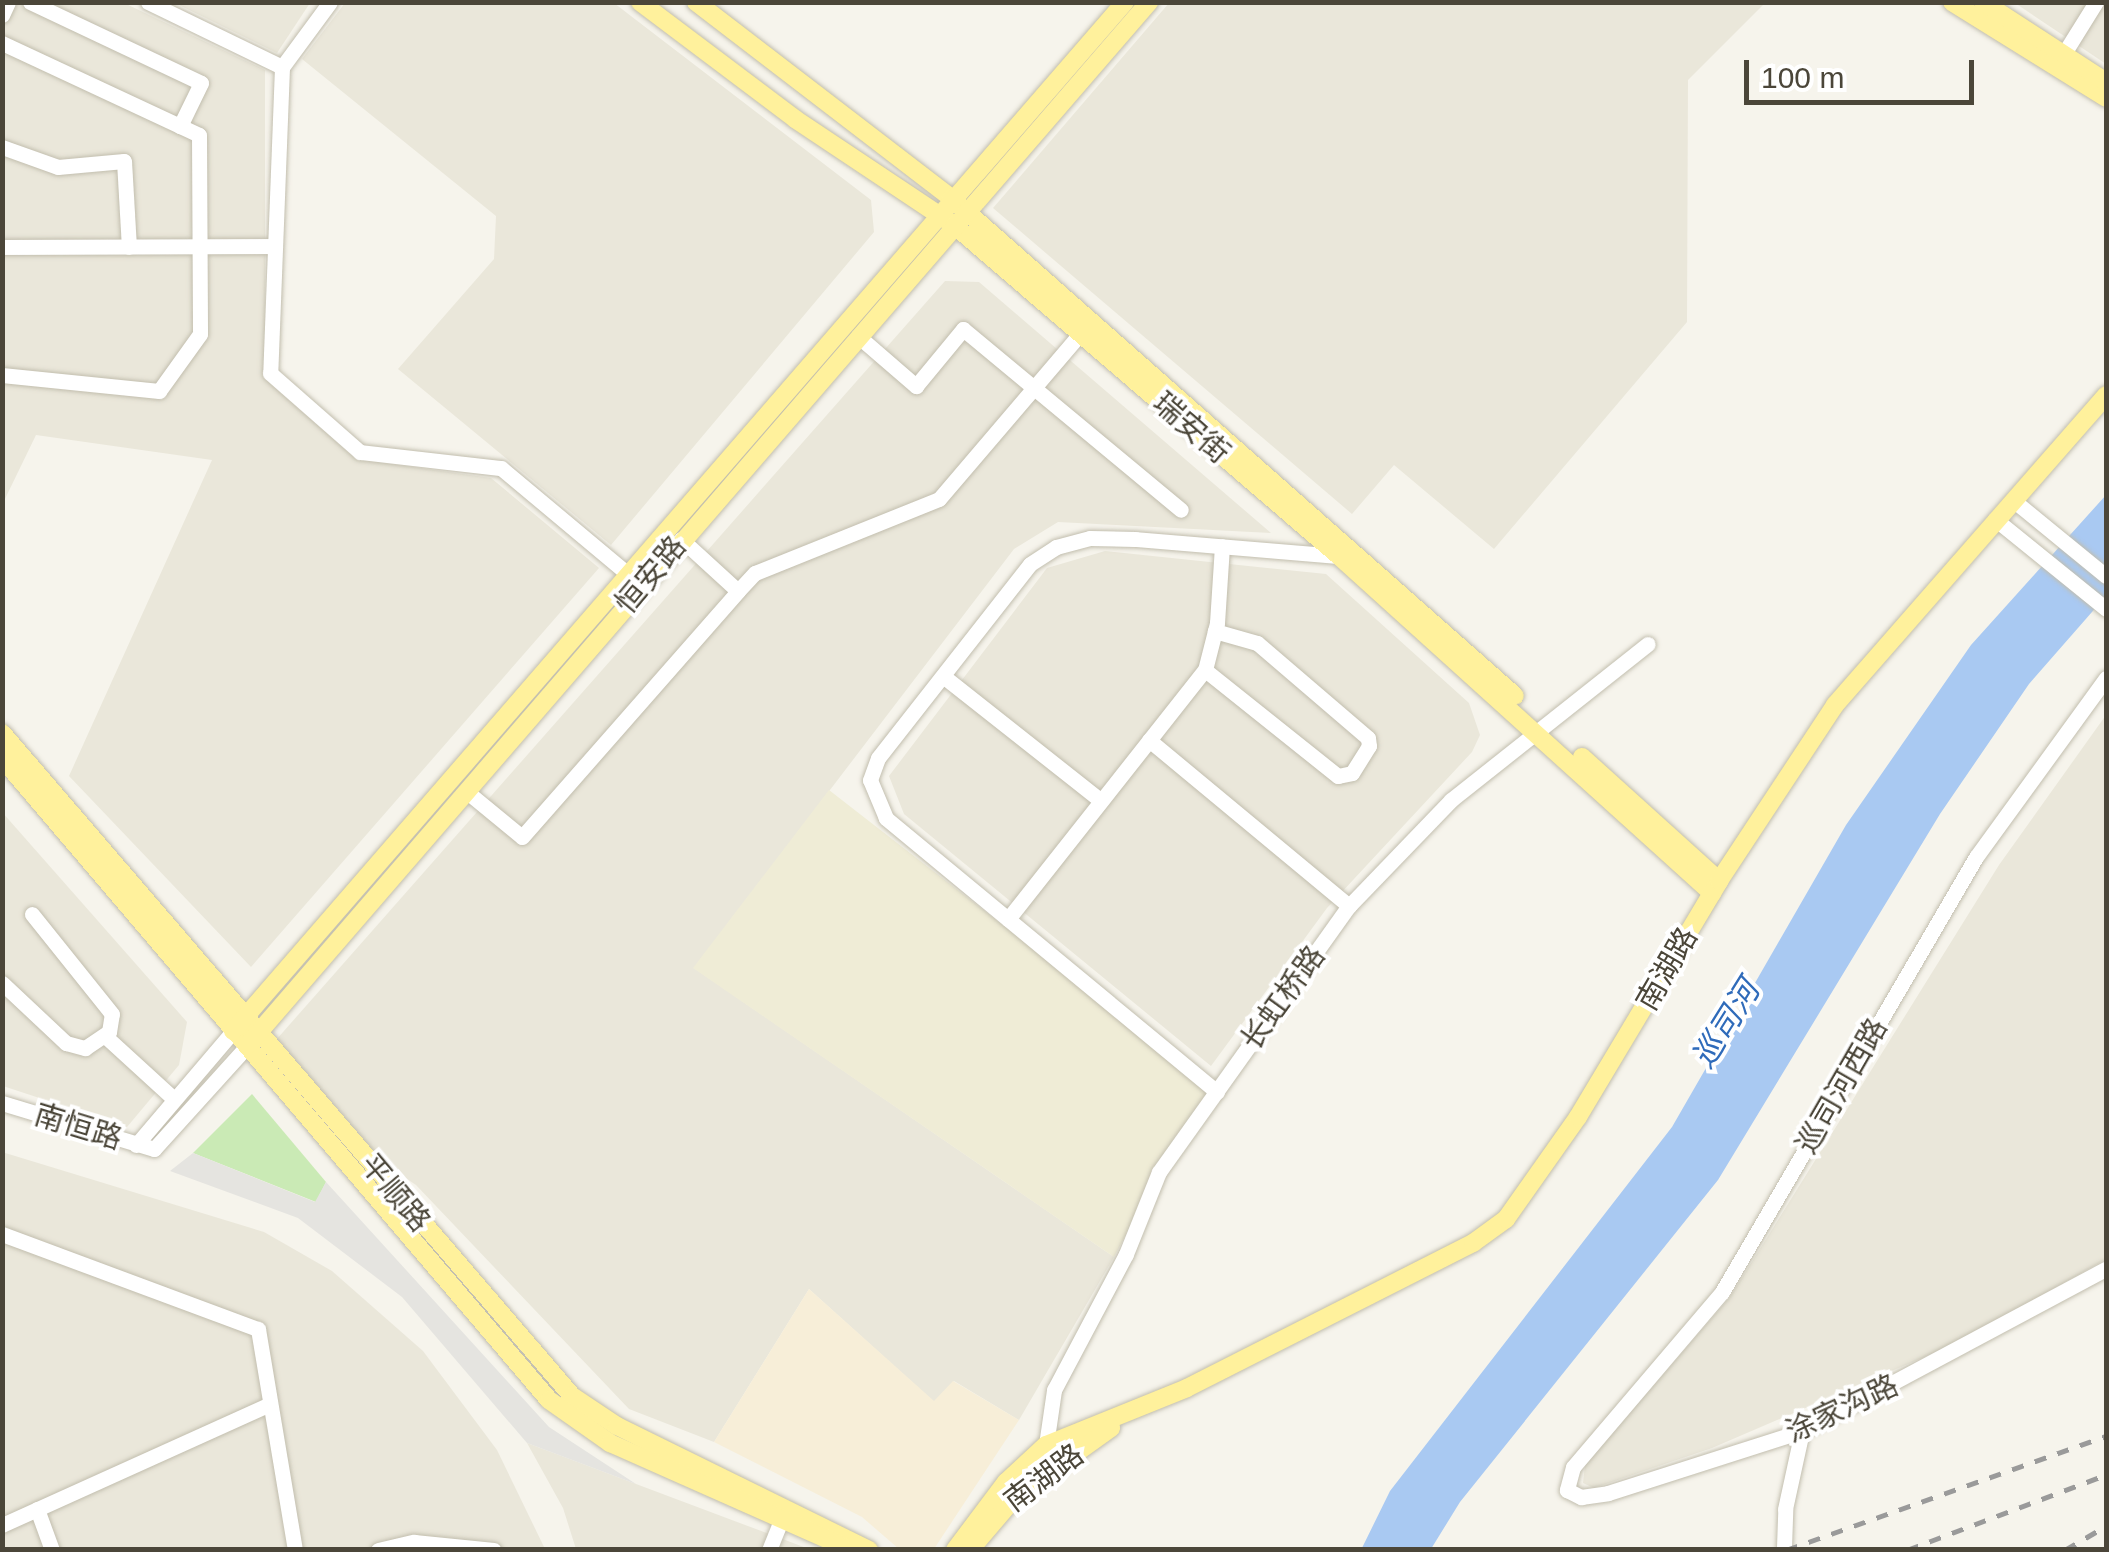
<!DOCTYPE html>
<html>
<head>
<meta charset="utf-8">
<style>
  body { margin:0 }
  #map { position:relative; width:2109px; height:1552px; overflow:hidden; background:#f6f4ec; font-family:Helvetica,"Noto Sans SC",sans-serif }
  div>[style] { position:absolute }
  .residential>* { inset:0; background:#eae7da }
  .commercial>* { inset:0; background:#f7eed8 }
  .education>* { inset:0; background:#efecd6 }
  .green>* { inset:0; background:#caeab5 }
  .parking>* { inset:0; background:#e5e4e0 }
  .water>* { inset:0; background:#a9c9f2 }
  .roads { filter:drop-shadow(0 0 2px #c2beae) drop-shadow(0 0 2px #c2beae) }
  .minor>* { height:15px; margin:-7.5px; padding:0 7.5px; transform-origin:7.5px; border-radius:7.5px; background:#fff }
  .major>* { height:18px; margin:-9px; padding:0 9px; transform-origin:9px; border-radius:9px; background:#fff19c }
  .rail>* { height:5px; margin-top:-2.5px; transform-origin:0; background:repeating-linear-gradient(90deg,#9a9a9a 0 12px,transparent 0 24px) }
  span { translate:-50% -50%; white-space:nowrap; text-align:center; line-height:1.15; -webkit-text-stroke:8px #fff; paint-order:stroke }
  .street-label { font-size:30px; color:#4b4639 }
  .water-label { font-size:32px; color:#2f6bba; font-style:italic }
  .frame { position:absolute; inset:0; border:5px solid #4b4639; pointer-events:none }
  .scale { position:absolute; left:1744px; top:60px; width:230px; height:45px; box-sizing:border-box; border:5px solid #4b4639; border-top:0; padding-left:12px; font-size:30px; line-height:35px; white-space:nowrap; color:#4b4639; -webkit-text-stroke:8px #fff; paint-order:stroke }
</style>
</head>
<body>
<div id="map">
  <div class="residential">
    <div style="clip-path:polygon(3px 3px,124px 3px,265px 70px,265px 379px,356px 459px,491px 478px,599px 568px,251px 967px,69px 776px,212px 460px,36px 435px,3px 503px)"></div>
    <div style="clip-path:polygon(175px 3px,310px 3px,277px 53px)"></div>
    <div style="clip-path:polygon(345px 3px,614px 3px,871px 200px,874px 232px,611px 545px,398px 369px,494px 259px,496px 216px,302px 59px)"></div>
    <div style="clip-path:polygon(1169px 3px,1765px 3px,1688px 80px,1687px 322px,1494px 549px,1394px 465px,1352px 514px,993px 208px)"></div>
    <div style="clip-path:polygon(2015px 3px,2106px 3px,2106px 64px)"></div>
    <div style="clip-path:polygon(945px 281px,979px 282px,1271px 533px,1058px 522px,1014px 549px,694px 968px,1114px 1257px,1019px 1420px,954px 1381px,934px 1402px,809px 1289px,714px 1442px,629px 1409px,416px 1185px,359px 1147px,276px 1040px)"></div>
    <div style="clip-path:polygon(1105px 551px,1326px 574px,1469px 703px,1480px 735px,1472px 752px,1327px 908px,1211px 1066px,904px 814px,889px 776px,1047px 568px)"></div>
    <div style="clip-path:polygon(2106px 715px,2106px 1259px,1957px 1343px,1712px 1448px,1594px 1488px,1583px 1483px,1585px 1465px,1730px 1297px,1999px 865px)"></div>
    <div style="clip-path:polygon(2px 812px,187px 1022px,179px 1065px,127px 1127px,3px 1086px)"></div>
    <div style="clip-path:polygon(2px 1152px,264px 1232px,332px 1271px,423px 1351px,497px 1450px,545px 1549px,3px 1549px)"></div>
    <div style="clip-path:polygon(527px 1443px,809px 1549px,576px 1549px,563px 1508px)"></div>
  </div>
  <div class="commercial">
    <div style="clip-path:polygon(809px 1289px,934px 1401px,953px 1381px,1019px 1420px,934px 1549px,899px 1549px,862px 1517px,714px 1442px)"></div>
  </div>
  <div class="education">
    <div style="clip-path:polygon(829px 790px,1217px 1092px,1159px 1172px,1114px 1257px,693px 968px)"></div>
  </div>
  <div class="green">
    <div style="clip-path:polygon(252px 1094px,326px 1182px,316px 1202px,193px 1153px)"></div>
  </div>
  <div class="parking">
    <div style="clip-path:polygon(193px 1153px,315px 1202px,326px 1182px,549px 1427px,636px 1484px,527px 1443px,402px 1297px,298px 1218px,170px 1171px)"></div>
  </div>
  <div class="water">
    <div style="clip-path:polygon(2106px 495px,2106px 596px,2029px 684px,1940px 814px,1718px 1180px,1460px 1502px,1431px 1549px,1361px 1550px,1390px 1491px,1672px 1127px,1846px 825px,1971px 645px)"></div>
  </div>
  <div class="roads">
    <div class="minor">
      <div style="left:30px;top:2px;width:189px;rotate:25.3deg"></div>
      <div style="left:201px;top:83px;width:48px;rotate:116deg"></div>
      <div style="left:148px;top:2px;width:149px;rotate:25.9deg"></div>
      <div style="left:330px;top:2px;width:81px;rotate:126.4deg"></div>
      <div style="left:282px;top:67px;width:306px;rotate:92.2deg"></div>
      <div style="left:270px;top:373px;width:120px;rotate:41.3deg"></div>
      <div style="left:360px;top:452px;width:142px;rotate:6.5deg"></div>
      <div style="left:501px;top:468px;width:184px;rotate:39.9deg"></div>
      <div style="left:2px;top:15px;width:14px;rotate:-65deg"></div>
      <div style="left:2px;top:43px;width:217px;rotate:25deg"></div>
      <div style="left:199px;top:135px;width:199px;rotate:89.7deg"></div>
      <div style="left:200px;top:334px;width:70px;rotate:125.7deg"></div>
      <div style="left:159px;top:391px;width:158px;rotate:-174.2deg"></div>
      <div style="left:2058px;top:63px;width:72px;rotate:-58.1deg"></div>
      <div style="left:2px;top:147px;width:59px;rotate:19.7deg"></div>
      <div style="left:58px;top:167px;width:66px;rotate:-5.2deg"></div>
      <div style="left:124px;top:161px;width:86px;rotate:86.7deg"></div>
      <div style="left:2px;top:247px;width:273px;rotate:-0.2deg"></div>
      <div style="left:858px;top:336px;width:77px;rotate:40.8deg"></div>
      <div style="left:916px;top:386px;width:74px;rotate:-50.5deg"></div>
      <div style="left:963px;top:329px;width:283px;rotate:39.7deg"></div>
      <div style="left:2013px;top:500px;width:120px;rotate:39.3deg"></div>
      <div style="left:1995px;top:519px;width:143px;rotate:39deg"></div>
      <div style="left:681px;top:539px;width:77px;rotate:42.4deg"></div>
      <div style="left:738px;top:591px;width:25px;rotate:-47deg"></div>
      <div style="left:755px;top:573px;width:198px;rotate:-21.9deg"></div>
      <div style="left:939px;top:499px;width:218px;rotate:-49.5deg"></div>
      <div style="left:1205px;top:670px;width:170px;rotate:38.6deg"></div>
      <div style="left:1338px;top:776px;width:14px;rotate:-12deg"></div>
      <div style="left:1352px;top:773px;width:32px;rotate:-58deg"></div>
      <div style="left:1369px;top:746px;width:8px;rotate:-97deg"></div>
      <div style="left:1368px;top:738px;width:146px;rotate:-139.4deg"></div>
      <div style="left:1257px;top:643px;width:44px;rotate:-164.1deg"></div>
      <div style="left:943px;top:676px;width:201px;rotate:38.3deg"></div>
      <div style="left:2106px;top:678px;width:221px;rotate:126deg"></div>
      <div style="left:1976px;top:857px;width:504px;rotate:120.28deg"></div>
      <div style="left:1722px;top:1292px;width:230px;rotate:130.4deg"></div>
      <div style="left:1573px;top:1467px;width:24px;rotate:105deg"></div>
      <div style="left:1567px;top:1490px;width:16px;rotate:27deg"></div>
      <div style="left:1581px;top:1497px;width:27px;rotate:-8deg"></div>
      <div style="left:1608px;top:1493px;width:204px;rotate:-17.7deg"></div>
      <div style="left:1802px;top:1431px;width:344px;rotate:-28.1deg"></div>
      <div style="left:1149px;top:740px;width:260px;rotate:39.7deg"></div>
      <div style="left:466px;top:791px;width:72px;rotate:39.4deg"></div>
      <div style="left:522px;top:837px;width:327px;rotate:-48.7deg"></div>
      <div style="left:1008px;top:919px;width:318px;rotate:-51.7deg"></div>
      <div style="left:1205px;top:670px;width:49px;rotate:-75.7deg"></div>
      <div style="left:1217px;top:623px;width:77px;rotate:-86.3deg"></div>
      <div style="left:2px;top:983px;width:88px;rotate:43.2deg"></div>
      <div style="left:66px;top:1043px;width:20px;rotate:15deg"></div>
      <div style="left:85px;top:1048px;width:29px;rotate:-34deg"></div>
      <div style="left:109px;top:1032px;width:18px;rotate:-81deg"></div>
      <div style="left:112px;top:1014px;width:128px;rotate:-128.7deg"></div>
      <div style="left:105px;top:1036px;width:93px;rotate:42.4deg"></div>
      <div style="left:1217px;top:1092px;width:430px;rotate:-140.4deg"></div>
      <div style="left:886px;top:818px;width:41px;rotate:-112.8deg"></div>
      <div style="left:870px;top:780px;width:23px;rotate:-70deg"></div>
      <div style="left:878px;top:758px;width:246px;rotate:-51.9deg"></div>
      <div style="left:1030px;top:564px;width:31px;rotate:-33deg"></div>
      <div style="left:1056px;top:547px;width:35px;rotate:-15deg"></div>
      <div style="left:1090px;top:538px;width:45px;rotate:1.3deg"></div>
      <div style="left:1135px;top:539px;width:205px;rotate:4.8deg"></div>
      <div style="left:2px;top:1103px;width:159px;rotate:16.8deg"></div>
      <div style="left:154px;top:1149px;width:139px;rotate:-47.9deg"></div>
      <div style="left:136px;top:1145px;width:150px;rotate:-49.6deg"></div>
      <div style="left:2px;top:1234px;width:273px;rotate:20.4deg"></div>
      <div style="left:258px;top:1329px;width:224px;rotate:80.5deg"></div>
      <div style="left:1046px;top:1445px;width:56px;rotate:-81.7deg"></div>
      <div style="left:1054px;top:1390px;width:154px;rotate:-62.1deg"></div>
      <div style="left:1126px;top:1254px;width:88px;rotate:-68.1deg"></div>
      <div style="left:1159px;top:1172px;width:327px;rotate:-54.5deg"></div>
      <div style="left:1349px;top:906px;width:147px;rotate:-46.1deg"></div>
      <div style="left:1451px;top:800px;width:251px;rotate:-38.4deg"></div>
      <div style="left:37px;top:1509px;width:44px;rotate:69.9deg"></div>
      <div style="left:2px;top:1525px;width:294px;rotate:-24.3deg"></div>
      <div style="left:1784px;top:1547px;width:38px;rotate:-88deg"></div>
      <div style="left:1785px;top:1509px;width:80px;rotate:-77.7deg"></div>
      <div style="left:378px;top:1550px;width:37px;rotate:-13deg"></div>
      <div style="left:414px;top:1542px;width:80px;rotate:5.7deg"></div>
      <div style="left:769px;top:1550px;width:35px;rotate:-68deg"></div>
    </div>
    <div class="major">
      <div style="left:640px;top:2px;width:194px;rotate:37deg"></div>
      <div style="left:795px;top:119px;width:191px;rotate:33.7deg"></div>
      <div style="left:954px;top:225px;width:508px;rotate:40.69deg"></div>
      <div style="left:1339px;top:556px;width:503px;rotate:42.1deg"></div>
      <div style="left:696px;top:2px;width:322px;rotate:37.5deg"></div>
      <div style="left:951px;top:198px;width:752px;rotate:41.44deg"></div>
      <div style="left:1952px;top:2px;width:181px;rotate:31.9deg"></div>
      <div style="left:1983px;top:2px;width:147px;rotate:33deg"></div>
      <div style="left:2px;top:733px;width:874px;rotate:49.31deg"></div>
      <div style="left:572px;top:1396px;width:54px;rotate:33.7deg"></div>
      <div style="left:617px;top:1426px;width:281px;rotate:26.2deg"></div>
      <div style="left:1582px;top:757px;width:185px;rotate:42.1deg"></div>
      <div style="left:2px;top:758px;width:843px;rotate:49.57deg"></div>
      <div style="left:549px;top:1400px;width:75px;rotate:35.2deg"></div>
      <div style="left:610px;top:1443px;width:252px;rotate:23.9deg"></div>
      <div style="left:233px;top:1031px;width:1362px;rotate:-49.08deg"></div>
      <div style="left:247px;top:1046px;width:1380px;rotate:-49.17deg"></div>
      <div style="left:955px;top:1550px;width:85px;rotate:-53.1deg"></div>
      <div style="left:1006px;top:1482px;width:54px;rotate:-42.8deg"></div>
      <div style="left:1046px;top:1445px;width:152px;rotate:-22deg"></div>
      <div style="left:1187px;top:1388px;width:321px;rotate:-26.9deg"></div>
      <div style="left:1473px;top:1243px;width:41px;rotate:-36deg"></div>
      <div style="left:1506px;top:1219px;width:125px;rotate:-54.8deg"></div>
      <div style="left:1578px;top:1117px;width:275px;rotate:-59.1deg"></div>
      <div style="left:1719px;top:881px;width:211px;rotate:-56.6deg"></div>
      <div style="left:1835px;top:705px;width:412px;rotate:-48.8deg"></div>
      <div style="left:970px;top:1550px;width:71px;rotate:-49.6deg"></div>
      <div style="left:1016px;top:1496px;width:117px;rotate:-35.6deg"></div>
    </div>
  </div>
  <div class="rail">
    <div style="left:1786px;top:1550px;width:340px;rotate:-19.6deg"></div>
    <div style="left:1907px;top:1550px;width:213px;rotate:-20.7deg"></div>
    <div style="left:2065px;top:1550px;width:48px;rotate:-30.3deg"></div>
  </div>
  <div class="street-label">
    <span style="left:1191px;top:428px;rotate:41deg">瑞安街</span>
    <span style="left:651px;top:575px;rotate:-50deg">恒安路</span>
    <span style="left:1667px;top:969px;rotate:-60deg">南湖路</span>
    <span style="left:1283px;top:998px;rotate:-54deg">长虹桥路</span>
    <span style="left:1842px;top:1086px;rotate:-60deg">巡司河西路</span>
    <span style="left:78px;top:1127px;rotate:17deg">南恒路</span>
    <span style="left:395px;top:1193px;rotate:50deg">平顺路</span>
    <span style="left:1842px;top:1409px;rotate:-25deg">涂家沟路</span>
    <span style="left:1044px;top:1478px;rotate:-37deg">南湖路</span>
  </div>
  <div class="water-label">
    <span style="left:1726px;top:1024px;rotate:-58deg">巡司河</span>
  </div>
  <div class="frame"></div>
  <div class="scale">100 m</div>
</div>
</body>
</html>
